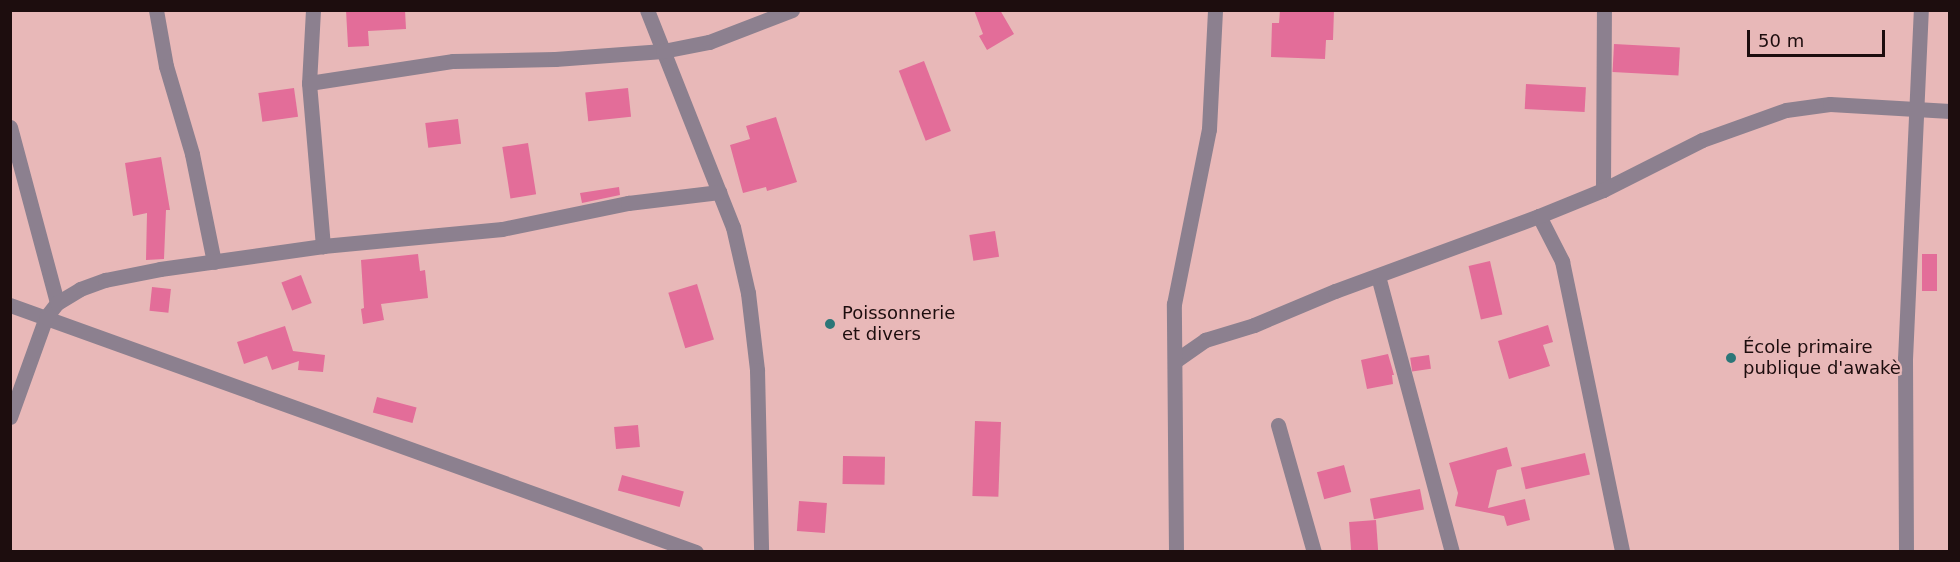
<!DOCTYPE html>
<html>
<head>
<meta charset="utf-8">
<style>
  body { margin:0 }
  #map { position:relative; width:1960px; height:562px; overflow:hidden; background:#e8b8b8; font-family:"DejaVu Sans",sans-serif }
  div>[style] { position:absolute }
  .building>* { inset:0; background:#e36d99; transform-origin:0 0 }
  .minor>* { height:15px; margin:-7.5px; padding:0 7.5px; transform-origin:7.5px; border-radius:7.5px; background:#8c808f }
  .dots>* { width:16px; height:16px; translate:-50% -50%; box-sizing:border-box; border:3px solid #e8b8b8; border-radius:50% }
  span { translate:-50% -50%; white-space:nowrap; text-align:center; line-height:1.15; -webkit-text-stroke:4.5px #e8b8b8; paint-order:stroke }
  .poi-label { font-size:18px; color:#1d0d0e }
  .left { translate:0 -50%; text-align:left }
  .frame { position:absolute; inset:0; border:12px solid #1d0d0e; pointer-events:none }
  .scale { position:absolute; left:1747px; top:30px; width:138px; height:27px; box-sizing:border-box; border:3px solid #1d0d0e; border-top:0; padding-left:8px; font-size:18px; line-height:21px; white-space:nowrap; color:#1d0d0e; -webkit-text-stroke:4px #e8b8b8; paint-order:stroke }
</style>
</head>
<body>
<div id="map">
  <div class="building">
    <div style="clip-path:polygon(346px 10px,405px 10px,406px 29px,368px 31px,369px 46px,348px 47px)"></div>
    <div style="clip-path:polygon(974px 10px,1000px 10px,1014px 34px,987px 50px,979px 36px,983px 34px)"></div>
    <div style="clip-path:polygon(1280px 10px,1334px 10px,1333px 40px,1326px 40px,1325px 59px,1271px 57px,1272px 23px,1279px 23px)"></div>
    <div style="left:1614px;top:44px;width:66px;height:28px;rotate:3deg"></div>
    <div style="left:924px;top:61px;width:75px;height:27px;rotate:69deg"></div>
    <div style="left:1526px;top:84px;width:60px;height:25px;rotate:3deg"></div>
    <div style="left:294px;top:88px;width:29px;height:36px;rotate:82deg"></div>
    <div style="left:628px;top:88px;width:29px;height:43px;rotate:84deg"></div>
    <div style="clip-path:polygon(776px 117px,797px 182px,767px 191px,766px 187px,743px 193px,730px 145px,750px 139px,746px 126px)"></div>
    <div style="left:458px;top:119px;width:25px;height:33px;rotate:83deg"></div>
    <div style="left:528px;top:143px;width:52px;height:26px;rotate:81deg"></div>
    <div style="clip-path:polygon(161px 157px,170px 210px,166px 210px,164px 259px,146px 260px,147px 213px,133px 216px,125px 163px)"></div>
    <div style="clip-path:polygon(619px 187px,620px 195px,582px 203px,580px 193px)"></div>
    <div style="left:995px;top:231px;width:26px;height:26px;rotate:81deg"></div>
    <div style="clip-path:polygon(418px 254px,420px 271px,425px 270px,428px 298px,381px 304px,384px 320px,363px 324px,361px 309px,364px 308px,361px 260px)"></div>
    <div style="left:1922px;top:254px;width:15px;height:37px"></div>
    <div style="left:1490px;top:261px;width:55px;height:22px;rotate:77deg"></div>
    <div style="left:301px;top:275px;width:30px;height:21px;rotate:69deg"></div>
    <div style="left:697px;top:284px;width:58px;height:30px;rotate:73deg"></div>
    <div style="left:152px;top:287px;width:19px;height:24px;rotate:6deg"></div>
    <div style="clip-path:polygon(1548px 325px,1553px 342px,1543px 345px,1550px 366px,1509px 379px,1498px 341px)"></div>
    <div style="clip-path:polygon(285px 326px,293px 351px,325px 355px,323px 372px,298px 370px,299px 361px,272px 370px,267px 356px,244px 364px,237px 342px)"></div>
    <div style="clip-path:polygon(1388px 354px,1394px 375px,1392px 375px,1393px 384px,1367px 389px,1361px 360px)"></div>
    <div style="left:1429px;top:355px;width:14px;height:19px;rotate:82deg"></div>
    <div style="left:377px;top:397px;width:41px;height:16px;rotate:15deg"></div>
    <div style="left:975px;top:421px;width:26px;height:75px;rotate:2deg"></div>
    <div style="left:638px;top:425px;width:22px;height:24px;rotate:85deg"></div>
    <div style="clip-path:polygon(1507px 447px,1512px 466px,1497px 470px,1488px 508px,1525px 499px,1530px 520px,1507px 526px,1504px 516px,1455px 506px,1458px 493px,1449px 463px)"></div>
    <div style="left:1585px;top:453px;width:22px;height:66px;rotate:77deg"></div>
    <div style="left:843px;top:456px;width:42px;height:28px;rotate:1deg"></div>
    <div style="left:1344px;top:465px;width:28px;height:28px;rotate:75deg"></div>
    <div style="left:622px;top:475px;width:64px;height:16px;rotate:15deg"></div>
    <div style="left:1420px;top:489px;width:21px;height:51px;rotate:79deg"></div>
    <div style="left:799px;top:501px;width:28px;height:30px;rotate:4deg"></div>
    <div style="left:1376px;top:520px;width:32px;height:27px;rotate:86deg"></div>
  </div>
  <div class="minor">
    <div style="left:156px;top:10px;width:57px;rotate:79.9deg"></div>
    <div style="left:166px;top:66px;width:92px;rotate:73.5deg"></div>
    <div style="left:192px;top:154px;width:110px;rotate:78.5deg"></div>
    <div style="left:313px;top:10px;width:73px;rotate:93.1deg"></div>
    <div style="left:309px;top:83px;width:164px;rotate:85.1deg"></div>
    <div style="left:647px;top:10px;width:233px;rotate:68.4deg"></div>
    <div style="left:733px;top:227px;width:68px;rotate:77.2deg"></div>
    <div style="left:748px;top:293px;width:78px;rotate:83.3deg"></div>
    <div style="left:757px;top:370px;width:182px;rotate:88.7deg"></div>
    <div style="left:309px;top:83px;width:146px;rotate:-8.7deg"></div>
    <div style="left:453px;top:61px;width:102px;rotate:-1.1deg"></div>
    <div style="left:555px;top:59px;width:108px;rotate:-4.2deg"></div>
    <div style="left:663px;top:51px;width:47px;rotate:-11.1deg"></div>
    <div style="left:709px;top:42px;width:89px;rotate:-21.1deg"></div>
    <div style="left:10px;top:127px;width:182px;rotate:75deg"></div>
    <div style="left:1603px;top:190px;width:180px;rotate:-89.7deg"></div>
    <div style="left:1539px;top:216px;width:51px;rotate:62.9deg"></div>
    <div style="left:1562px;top:261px;width:297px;rotate:78.3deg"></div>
    <div style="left:1378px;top:276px;width:286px;rotate:75deg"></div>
    <div style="left:10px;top:305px;width:729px;rotate:19.8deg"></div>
    <div style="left:1175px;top:361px;width:37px;rotate:-35deg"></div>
    <div style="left:1205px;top:340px;width:51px;rotate:-17deg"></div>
    <div style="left:1254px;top:325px;width:88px;rotate:-22.8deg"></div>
    <div style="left:1335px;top:291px;width:217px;rotate:-20.2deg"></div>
    <div style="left:1539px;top:216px;width:69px;rotate:-22.1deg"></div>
    <div style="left:1603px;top:190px;width:111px;rotate:-26.8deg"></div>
    <div style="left:1702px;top:140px;width:89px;rotate:-19.7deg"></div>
    <div style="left:1786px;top:110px;width:44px;rotate:-7.8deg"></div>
    <div style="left:1830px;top:104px;width:120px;rotate:3.3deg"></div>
    <div style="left:10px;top:417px;width:106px;rotate:-70.2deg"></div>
    <div style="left:46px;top:317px;width:18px;rotate:-52deg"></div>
    <div style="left:57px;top:303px;width:27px;rotate:-31deg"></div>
    <div style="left:80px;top:289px;width:27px;rotate:-20deg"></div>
    <div style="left:105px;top:280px;width:56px;rotate:-11.3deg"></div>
    <div style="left:160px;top:269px;width:165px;rotate:-8deg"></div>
    <div style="left:323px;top:246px;width:180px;rotate:-5.4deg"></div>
    <div style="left:502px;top:229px;width:129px;rotate:-11.7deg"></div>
    <div style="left:628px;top:203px;width:92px;rotate:-6.9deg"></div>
    <div style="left:1278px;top:425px;width:132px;rotate:74.2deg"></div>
    <div style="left:1176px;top:552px;width:248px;rotate:-90.5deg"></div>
    <div style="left:1174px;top:304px;width:178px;rotate:-78.7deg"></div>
    <div style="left:1209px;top:129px;width:119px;rotate:-87.1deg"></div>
    <div style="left:1906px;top:552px;width:193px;rotate:-90.3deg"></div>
    <div style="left:1905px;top:359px;width:349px;rotate:-87.4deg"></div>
  </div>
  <div class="dots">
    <div style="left:830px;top:324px;background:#2b7678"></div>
    <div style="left:1731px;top:358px;background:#2b7678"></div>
  </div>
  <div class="poi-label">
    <span class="left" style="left:842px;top:324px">Poissonnerie<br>et divers</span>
    <span class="left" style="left:1743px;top:358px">École primaire<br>publique d'awakè</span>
  </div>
  <div class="frame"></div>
  <div class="scale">50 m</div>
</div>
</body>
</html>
